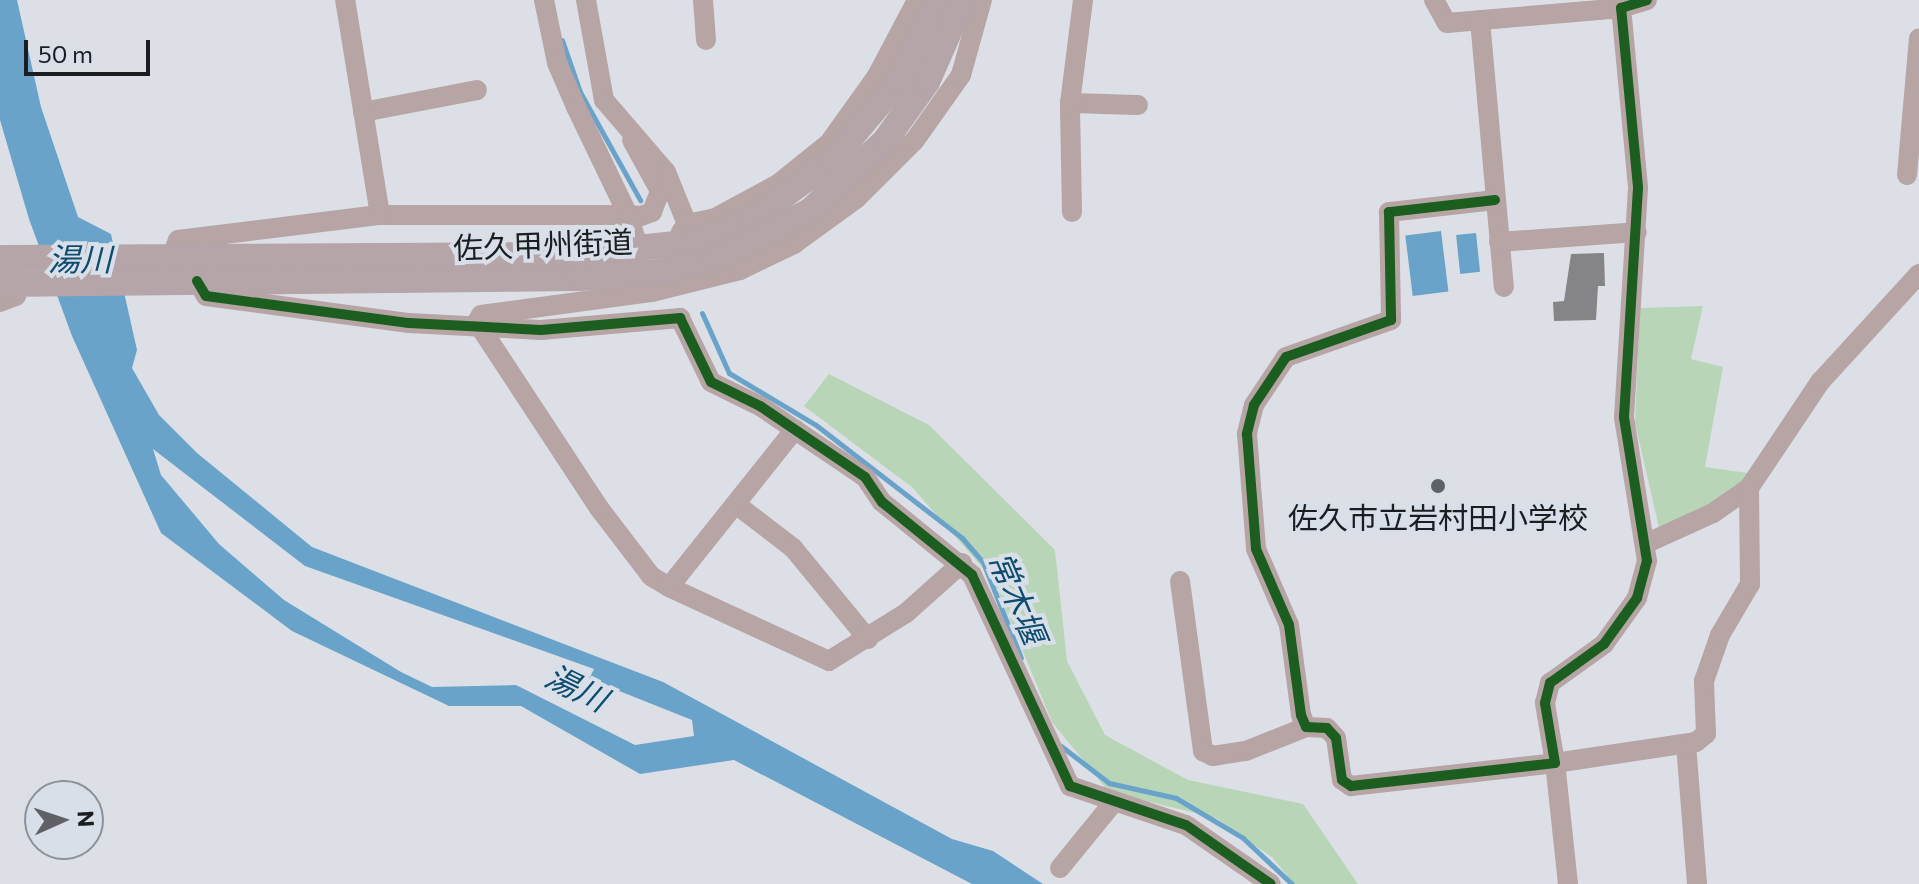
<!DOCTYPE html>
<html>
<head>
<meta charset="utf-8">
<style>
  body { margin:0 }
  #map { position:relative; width:1919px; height:884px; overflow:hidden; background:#dce0e6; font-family:Commissioner,"Noto Sans JP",sans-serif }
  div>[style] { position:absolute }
  .green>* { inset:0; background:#b8d6b7 }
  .water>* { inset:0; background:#69a3c9; transform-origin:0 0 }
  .stream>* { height:5px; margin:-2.5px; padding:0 2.5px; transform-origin:2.5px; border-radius:2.5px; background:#69a3c9 }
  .building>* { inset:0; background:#858588 }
  .minor>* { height:20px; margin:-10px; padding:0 10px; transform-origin:10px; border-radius:10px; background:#b7a4a5 }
  .major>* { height:26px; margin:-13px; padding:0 13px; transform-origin:13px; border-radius:13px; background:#b5a4a8 }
  .cycleway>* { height:10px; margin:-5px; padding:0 5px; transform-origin:5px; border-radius:5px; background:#1b5e20 }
  .dots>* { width:22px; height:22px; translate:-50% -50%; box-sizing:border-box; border:4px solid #d9dfe9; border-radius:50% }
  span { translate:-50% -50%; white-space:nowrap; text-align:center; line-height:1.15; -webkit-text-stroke:8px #d9dfe9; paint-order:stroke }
  .street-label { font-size:30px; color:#1b1d21 }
  .poi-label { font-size:30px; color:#1b1d21 }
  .water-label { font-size:32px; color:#0d4b6f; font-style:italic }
  .north { position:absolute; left:24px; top:780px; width:80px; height:80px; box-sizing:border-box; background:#d9dfe9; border:2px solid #8d9199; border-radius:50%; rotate:87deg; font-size:22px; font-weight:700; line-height:32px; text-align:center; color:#1b1d21 }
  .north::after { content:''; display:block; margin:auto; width:28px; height:36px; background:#5f6166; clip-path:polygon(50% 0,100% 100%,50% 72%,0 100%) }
  .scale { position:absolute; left:24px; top:40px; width:126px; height:36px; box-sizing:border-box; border:4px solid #1b1d21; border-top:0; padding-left:10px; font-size:24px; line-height:28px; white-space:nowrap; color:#1b1d21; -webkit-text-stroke:6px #d9dfe9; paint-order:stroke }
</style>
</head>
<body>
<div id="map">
  <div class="green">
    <div style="clip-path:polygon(1703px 306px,1691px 359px,1723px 367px,1705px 467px,1755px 474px,1724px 498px,1659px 528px,1635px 423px,1640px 308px)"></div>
    <div style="clip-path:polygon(829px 374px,929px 425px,1055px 550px,1067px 661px,1105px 735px,1188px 780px,1303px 804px,1358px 884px,1294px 884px,1273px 858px,1216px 818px,1109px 792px,1052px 722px,994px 581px,913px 488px,804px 406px)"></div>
  </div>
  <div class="water">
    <div style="clip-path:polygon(evenodd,0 0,17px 0,41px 107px,78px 217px,111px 234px,137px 350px,132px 368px,159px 415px,197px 453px,312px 547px,663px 682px,952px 839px,993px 851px,1043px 884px,972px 884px,734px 760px,640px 774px,521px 706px,449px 706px,292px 631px,161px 533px,72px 336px,29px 219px,0 120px,0 0,153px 449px,305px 566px,594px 669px,589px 679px,692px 720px,694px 736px,635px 745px,516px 685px,432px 687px,401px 672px,284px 600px,219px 544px,161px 475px,153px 449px)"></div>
    <div style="left:1441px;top:231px;width:61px;height:36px;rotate:83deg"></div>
    <div style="left:1476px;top:233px;width:39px;height:20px;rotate:84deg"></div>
  </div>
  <div class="stream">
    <div style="left:562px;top:40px;width:55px;rotate:70.9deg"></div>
    <div style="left:580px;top:92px;width:124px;rotate:60.9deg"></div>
    <div style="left:702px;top:313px;width:66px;rotate:65.8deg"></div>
    <div style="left:729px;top:373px;width:101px;rotate:30.9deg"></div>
    <div style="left:816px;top:425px;width:185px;rotate:37.7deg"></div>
    <div style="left:962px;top:538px;width:32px;rotate:49deg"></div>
    <div style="left:983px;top:562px;width:103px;rotate:68.4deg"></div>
    <div style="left:1061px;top:746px;width:61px;rotate:37.6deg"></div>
    <div style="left:1109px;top:783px;width:69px;rotate:12.6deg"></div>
    <div style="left:1176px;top:798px;width:78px;rotate:30.8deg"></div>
    <div style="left:1243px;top:838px;width:67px;rotate:43.2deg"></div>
  </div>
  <div class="building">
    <div style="clip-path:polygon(1604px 253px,1605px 286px,1598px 286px,1596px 320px,1554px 321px,1553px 302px,1564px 301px,1571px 254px)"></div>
  </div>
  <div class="minor">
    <div style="left:544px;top:0;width:64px;rotate:78.3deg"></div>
    <div style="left:557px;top:63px;width:48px;rotate:66.6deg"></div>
    <div style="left:576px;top:107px;width:120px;rotate:64.3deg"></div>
    <div style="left:628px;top:215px;width:13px;rotate:4deg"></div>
    <div style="left:641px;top:216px;width:12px;rotate:-20deg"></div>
    <div style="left:652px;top:212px;width:22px;rotate:-69deg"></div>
    <div style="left:660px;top:191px;width:58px;rotate:-118.8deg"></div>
    <div style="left:586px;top:0;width:102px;rotate:79.8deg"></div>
    <div style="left:604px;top:100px;width:95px;rotate:49.3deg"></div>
    <div style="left:666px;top:172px;width:56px;rotate:68deg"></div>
    <div style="left:687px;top:224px;width:10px;rotate:127deg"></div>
    <div style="left:703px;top:0;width:40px;rotate:85.7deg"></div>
    <div style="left:1434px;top:0;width:26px;rotate:61deg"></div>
    <div style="left:1447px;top:23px;width:175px;rotate:-4.9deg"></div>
    <div style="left:1480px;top:20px;width:268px;rotate:84.9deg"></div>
    <div style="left:1070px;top:103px;width:68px;rotate:1.7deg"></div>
    <div style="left:363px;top:112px;width:116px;rotate:-10.9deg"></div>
    <div style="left:1907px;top:175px;width:137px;rotate:-85deg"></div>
    <div style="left:1495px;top:200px;width:107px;rotate:173.5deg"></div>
    <div style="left:1389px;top:212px;width:108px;rotate:88.9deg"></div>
    <div style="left:1391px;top:320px;width:111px;rotate:160.6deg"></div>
    <div style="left:1286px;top:357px;width:58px;rotate:123.7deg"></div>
    <div style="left:1254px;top:405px;width:30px;rotate:104deg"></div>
    <div style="left:1247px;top:434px;width:115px;rotate:85.5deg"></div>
    <div style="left:1256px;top:549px;width:83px;rotate:66.5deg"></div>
    <div style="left:1289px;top:625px;width:91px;rotate:82.4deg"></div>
    <div style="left:1301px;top:715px;width:13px;rotate:67deg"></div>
    <div style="left:1306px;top:727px;width:21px;rotate:3deg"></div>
    <div style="left:1327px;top:728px;width:13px;rotate:48deg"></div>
    <div style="left:1336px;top:738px;width:42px;rotate:81.9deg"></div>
    <div style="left:1342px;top:780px;width:11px;rotate:34deg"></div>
    <div style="left:1351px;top:786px;width:205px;rotate:-6.4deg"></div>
    <div style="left:1555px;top:763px;width:61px;rotate:-99.5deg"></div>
    <div style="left:1545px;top:703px;width:21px;rotate:-76deg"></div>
    <div style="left:1550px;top:683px;width:67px;rotate:-35.8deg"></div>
    <div style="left:1604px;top:644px;width:57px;rotate:-54.3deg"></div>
    <div style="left:1637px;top:598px;width:38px;rotate:-75deg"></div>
    <div style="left:1647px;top:561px;width:146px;rotate:-99.1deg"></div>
    <div style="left:1624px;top:417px;width:230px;rotate:-86.5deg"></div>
    <div style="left:1638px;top:187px;width:180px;rotate:-95.4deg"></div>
    <div style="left:1621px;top:8px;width:27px;rotate:-17deg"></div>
    <div style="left:1072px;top:212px;width:109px;rotate:-91.1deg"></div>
    <div style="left:1070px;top:103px;width:104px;rotate:-82.8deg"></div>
    <div style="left:380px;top:215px;width:248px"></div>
    <div style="left:628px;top:215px;width:26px;rotate:72deg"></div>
    <div style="left:687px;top:224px;width:29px;rotate:-12deg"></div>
    <div style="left:715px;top:218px;width:72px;rotate:-28.4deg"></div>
    <div style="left:778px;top:184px;width:65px;rotate:-38.8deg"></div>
    <div style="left:829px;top:143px;width:82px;rotate:-54.4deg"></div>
    <div style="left:877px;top:76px;width:86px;rotate:-62.2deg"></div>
    <div style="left:1499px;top:242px;width:138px;rotate:-4.1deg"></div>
    <div style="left:171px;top:258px;width:19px;rotate:-69deg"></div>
    <div style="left:178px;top:240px;width:204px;rotate:-7.1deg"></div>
    <div style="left:380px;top:215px;width:218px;rotate:-99.2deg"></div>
    <div style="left:197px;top:281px;width:17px;rotate:59deg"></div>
    <div style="left:206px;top:296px;width:205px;rotate:7.6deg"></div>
    <div style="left:409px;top:323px;width:132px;rotate:3deg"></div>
    <div style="left:541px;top:330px;width:140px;rotate:-4.9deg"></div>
    <div style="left:680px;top:318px;width:71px;rotate:64.2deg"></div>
    <div style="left:711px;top:382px;width:55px;rotate:26.1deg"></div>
    <div style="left:760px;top:406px;width:127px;rotate:34.1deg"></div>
    <div style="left:865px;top:477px;width:30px;rotate:56deg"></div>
    <div style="left:882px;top:502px;width:116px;rotate:39deg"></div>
    <div style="left:972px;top:575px;width:233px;rotate:65.1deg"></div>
    <div style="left:1070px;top:786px;width:122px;rotate:18.6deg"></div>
    <div style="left:1186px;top:825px;width:103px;rotate:34.8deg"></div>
    <div style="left:0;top:302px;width:17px;rotate:-21deg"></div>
    <div style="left:16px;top:296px;width:13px;rotate:-81deg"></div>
    <div style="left:737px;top:505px;width:71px;rotate:37.5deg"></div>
    <div style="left:793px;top:548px;width:118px;rotate:50.5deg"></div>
    <div style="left:1645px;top:544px;width:75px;rotate:-24.5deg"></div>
    <div style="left:1713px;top:513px;width:44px;rotate:-34.8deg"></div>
    <div style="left:1749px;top:488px;width:128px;rotate:-56.2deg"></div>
    <div style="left:1820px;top:382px;width:147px;rotate:-47.5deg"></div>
    <div style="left:962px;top:563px;width:75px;rotate:138.2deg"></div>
    <div style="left:906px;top:613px;width:91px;rotate:148.1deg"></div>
    <div style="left:829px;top:661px;width:176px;rotate:-155.2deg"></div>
    <div style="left:669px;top:587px;width:21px;rotate:-149deg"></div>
    <div style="left:651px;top:576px;width:86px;rotate:-127.4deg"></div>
    <div style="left:599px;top:508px;width:222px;rotate:-123.3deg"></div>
    <div style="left:477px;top:322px;width:8px;rotate:-60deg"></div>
    <div style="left:481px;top:315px;width:173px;rotate:-7.7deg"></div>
    <div style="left:652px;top:292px;width:91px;rotate:-14deg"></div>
    <div style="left:740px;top:270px;width:60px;rotate:-25.7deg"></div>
    <div style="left:794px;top:244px;width:77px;rotate:-36deg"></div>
    <div style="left:856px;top:199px;width:83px;rotate:-45deg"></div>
    <div style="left:915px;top:140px;width:80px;rotate:-54.7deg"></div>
    <div style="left:961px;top:75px;width:78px;rotate:-74.4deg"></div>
    <div style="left:1180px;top:581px;width:172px;rotate:82.3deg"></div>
    <div style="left:1203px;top:751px;width:11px;rotate:27deg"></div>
    <div style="left:1213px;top:756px;width:33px;rotate:-9deg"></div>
    <div style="left:1246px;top:751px;width:65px;rotate:-21.8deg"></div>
    <div style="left:669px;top:587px;width:202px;rotate:-51.4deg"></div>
    <div style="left:1686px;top:744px;width:140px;rotate:85.5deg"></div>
    <div style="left:1060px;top:868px;width:84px;rotate:-50.8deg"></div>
    <div style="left:1568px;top:884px;width:122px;rotate:-96.1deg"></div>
    <div style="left:1555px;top:763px;width:143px;rotate:-8.5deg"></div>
    <div style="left:1696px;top:742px;width:13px;rotate:-39deg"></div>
    <div style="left:1706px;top:734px;width:53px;rotate:-92.2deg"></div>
    <div style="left:1704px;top:681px;width:49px;rotate:-70.8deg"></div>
    <div style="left:1720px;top:635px;width:59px;rotate:-59.5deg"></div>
    <div style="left:1750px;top:584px;width:96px;rotate:-90.6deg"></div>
  </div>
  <div class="major">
    <div style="left:0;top:258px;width:572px;rotate:-0.3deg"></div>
    <div style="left:572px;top:255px;width:123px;rotate:-6.1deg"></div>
    <div style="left:694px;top:242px;width:62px;rotate:-21.6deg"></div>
    <div style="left:752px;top:219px;width:99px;rotate:-36.4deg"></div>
    <div style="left:832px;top:160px;width:106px;rotate:-50deg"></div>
    <div style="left:900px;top:79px;width:88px;rotate:-64.3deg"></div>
    <div style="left:0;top:284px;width:580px;rotate:-0.59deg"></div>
    <div style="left:580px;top:278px;width:79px;rotate:-4.3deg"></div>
    <div style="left:659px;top:272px;width:58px;rotate:-12.8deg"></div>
    <div style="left:716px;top:259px;width:106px;rotate:-27.1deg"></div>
    <div style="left:810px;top:211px;width:103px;rotate:-43deg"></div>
    <div style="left:885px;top:141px;width:72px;rotate:-54.6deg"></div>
    <div style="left:927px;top:82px;width:90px;rotate:-66.3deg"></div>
  </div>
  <div class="cycleway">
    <div style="left:1495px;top:200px;width:107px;rotate:173.5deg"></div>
    <div style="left:1389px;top:212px;width:108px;rotate:88.9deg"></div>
    <div style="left:1391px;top:320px;width:111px;rotate:160.6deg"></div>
    <div style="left:1286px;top:357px;width:58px;rotate:123.7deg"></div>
    <div style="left:1254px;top:405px;width:30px;rotate:104deg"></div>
    <div style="left:1247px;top:434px;width:115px;rotate:85.5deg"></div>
    <div style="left:1256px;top:549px;width:83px;rotate:66.5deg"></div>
    <div style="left:1289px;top:625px;width:91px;rotate:82.4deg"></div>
    <div style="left:1301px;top:715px;width:13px;rotate:67deg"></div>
    <div style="left:1306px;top:727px;width:21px;rotate:3deg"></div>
    <div style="left:1327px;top:728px;width:13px;rotate:48deg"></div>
    <div style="left:1336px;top:738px;width:42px;rotate:81.9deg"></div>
    <div style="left:1342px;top:780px;width:11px;rotate:34deg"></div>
    <div style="left:1351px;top:786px;width:205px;rotate:-6.4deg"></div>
    <div style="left:1555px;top:763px;width:61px;rotate:-99.5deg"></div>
    <div style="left:1545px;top:703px;width:21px;rotate:-76deg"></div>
    <div style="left:1550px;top:683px;width:67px;rotate:-35.8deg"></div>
    <div style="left:1604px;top:644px;width:57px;rotate:-54.3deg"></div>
    <div style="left:1637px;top:598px;width:38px;rotate:-75deg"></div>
    <div style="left:1647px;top:561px;width:146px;rotate:-99.1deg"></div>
    <div style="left:1624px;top:417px;width:230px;rotate:-86.5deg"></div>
    <div style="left:1638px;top:187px;width:180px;rotate:-95.4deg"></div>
    <div style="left:1621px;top:8px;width:27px;rotate:-17deg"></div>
    <div style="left:197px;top:281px;width:17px;rotate:59deg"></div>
    <div style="left:206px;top:296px;width:205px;rotate:7.6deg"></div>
    <div style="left:409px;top:323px;width:132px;rotate:3deg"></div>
    <div style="left:541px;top:330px;width:140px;rotate:-4.9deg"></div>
    <div style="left:680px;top:318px;width:71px;rotate:64.2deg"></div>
    <div style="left:711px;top:382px;width:55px;rotate:26.1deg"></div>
    <div style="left:760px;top:406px;width:127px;rotate:34.1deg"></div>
    <div style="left:865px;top:477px;width:30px;rotate:56deg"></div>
    <div style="left:882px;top:502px;width:116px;rotate:39deg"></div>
    <div style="left:972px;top:575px;width:233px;rotate:65.1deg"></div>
    <div style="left:1070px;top:786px;width:122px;rotate:18.6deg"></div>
    <div style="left:1186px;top:825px;width:103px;rotate:34.8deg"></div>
  </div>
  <div class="dots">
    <div style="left:1438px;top:486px;background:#5f6166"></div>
  </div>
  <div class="street-label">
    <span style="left:543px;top:244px;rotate:-2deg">佐久甲州街道</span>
  </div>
  <div class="poi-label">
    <span style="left:1438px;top:517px">佐久市立岩村田小学校</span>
  </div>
  <div class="water-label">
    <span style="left:80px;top:258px">湯川</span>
    <span style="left:1018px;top:597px;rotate:67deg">常木堰</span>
    <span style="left:577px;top:687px;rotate:26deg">湯川</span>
  </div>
  <div class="north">N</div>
  <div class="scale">50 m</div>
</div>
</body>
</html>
